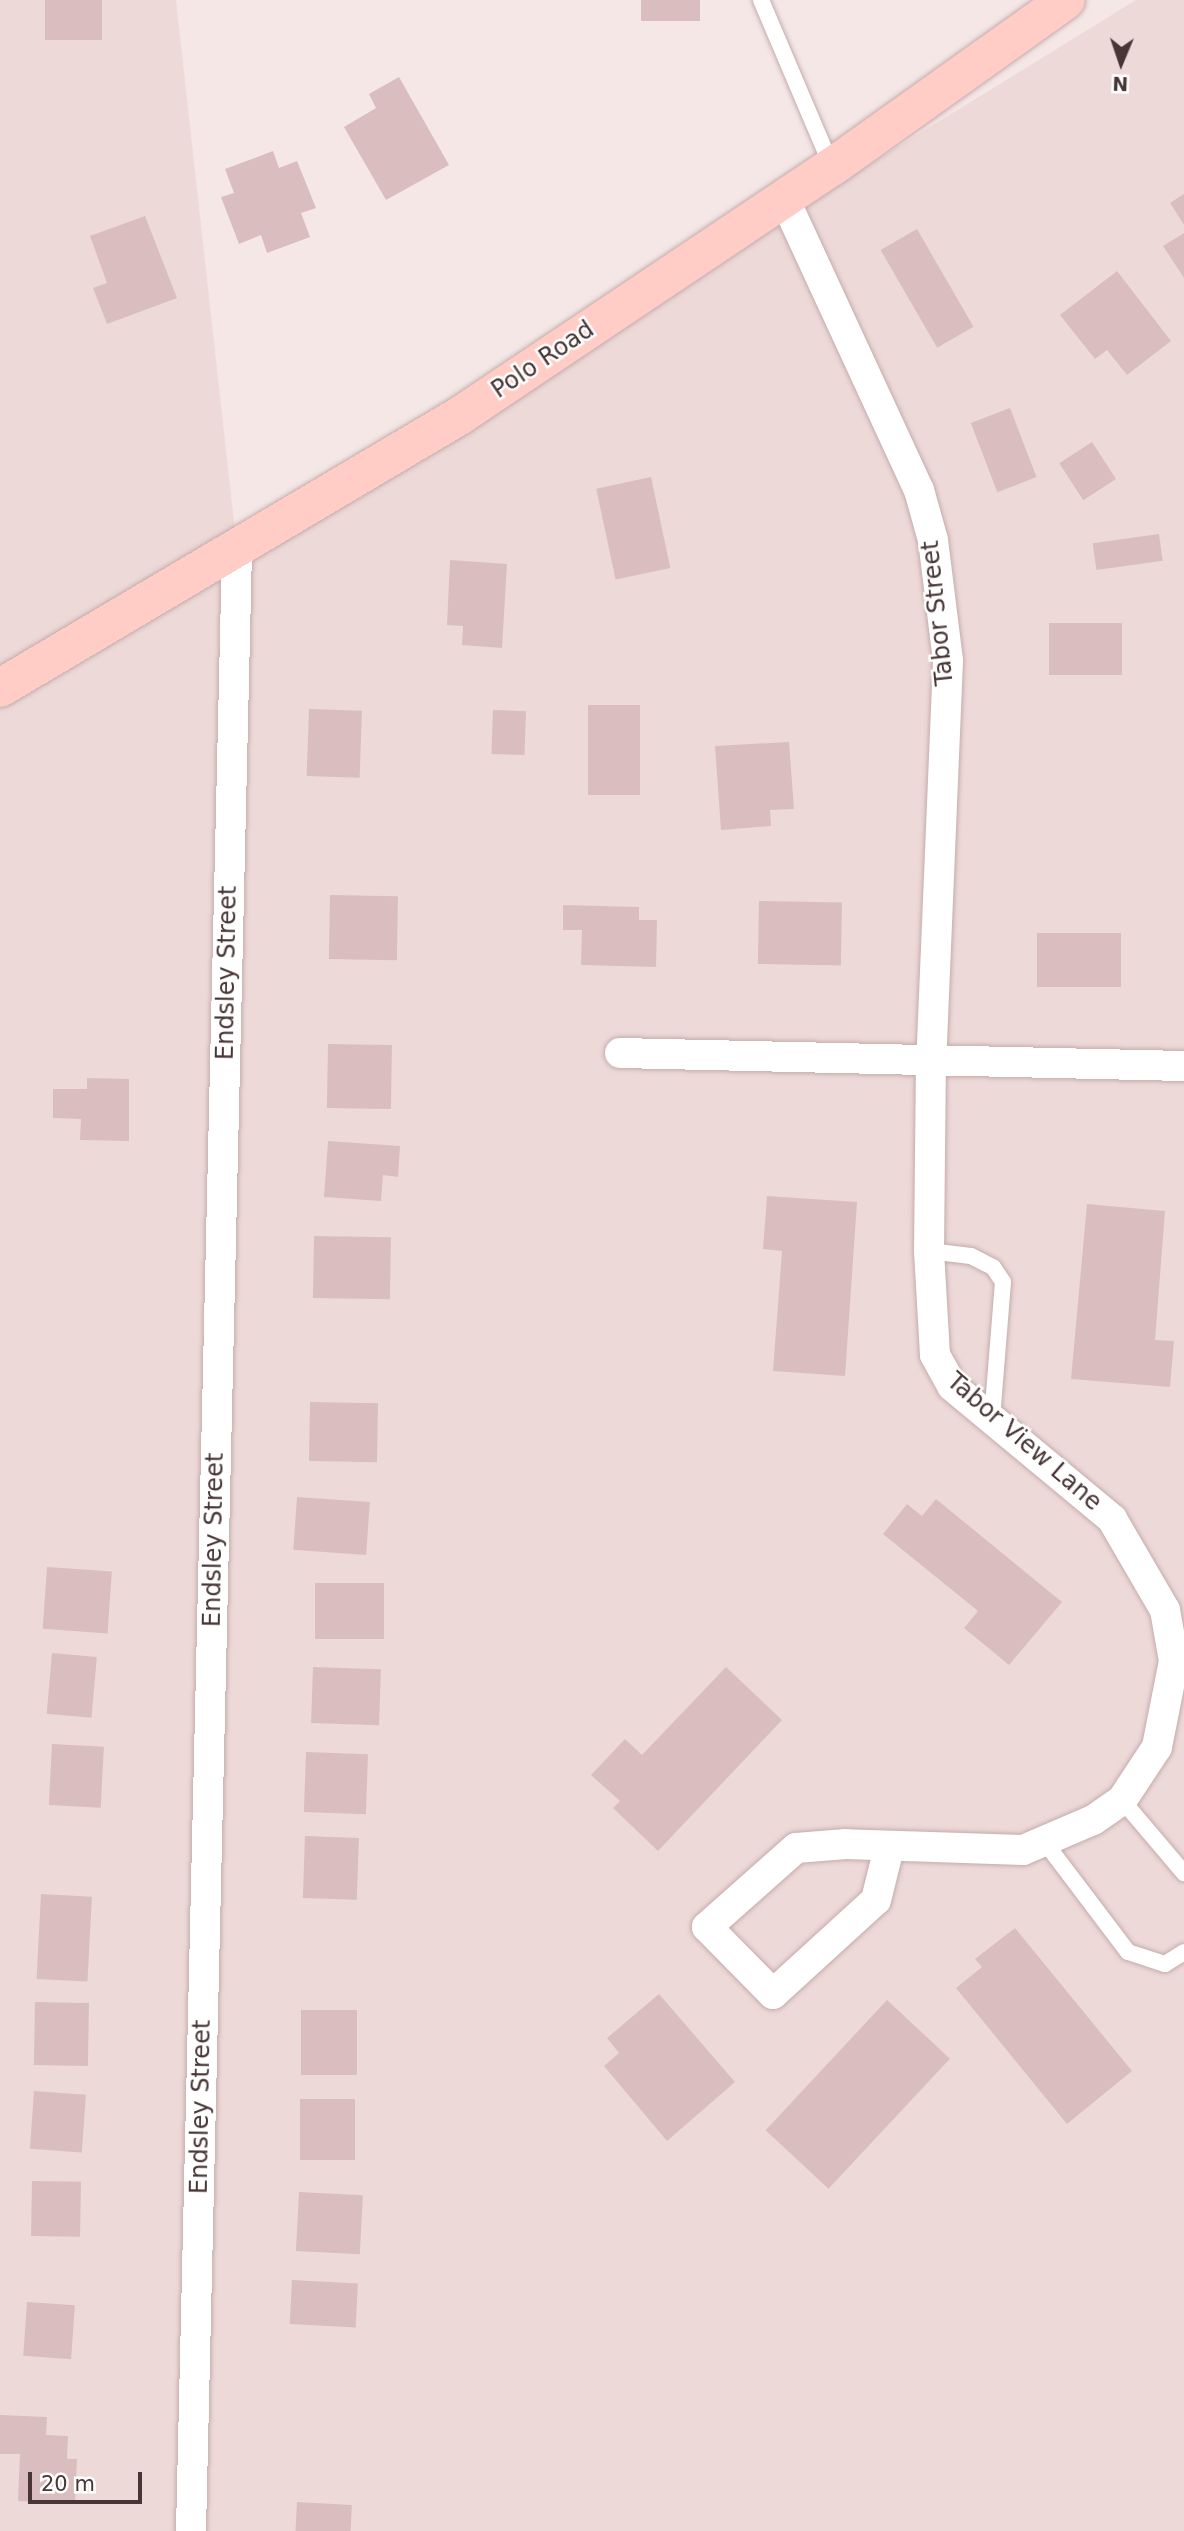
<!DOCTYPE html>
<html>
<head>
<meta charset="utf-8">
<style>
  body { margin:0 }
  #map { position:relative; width:1184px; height:2531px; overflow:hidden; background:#f4e7e6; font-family:"DejaVu Sans",sans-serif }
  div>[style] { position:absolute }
  .residential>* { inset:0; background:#edd9d8 }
  .building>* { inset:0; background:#dabebf; transform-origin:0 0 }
  .roads { filter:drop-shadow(0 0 2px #c4acab) drop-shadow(0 0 2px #c4acab) }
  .service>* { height:16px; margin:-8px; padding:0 8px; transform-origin:8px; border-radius:8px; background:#fff }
  .minor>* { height:30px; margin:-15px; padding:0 15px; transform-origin:15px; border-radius:15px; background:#fff }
  .secondary>* { height:38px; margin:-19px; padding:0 19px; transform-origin:19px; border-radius:19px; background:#ffccc6 }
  span { translate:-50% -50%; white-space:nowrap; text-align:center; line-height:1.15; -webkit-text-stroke:5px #fff; paint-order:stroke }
  .street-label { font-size:24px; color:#483536 }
  .north { position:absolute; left:1086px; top:28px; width:70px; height:70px; -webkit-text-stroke:5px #fff; paint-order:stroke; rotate:182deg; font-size:19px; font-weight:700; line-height:28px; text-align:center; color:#483536 }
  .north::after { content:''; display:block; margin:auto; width:24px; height:32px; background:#483536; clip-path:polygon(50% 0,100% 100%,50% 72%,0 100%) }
  .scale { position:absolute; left:28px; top:2472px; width:114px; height:32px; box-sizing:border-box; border:4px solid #483536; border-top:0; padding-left:9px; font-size:21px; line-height:24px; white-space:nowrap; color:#483536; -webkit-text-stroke:5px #fff; paint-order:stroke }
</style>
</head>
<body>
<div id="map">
  <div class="residential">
    <div style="clip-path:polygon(0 0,176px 0,237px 549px,0 666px)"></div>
    <div style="clip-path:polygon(1136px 0,1184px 0,1184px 2531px,0 2531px,0 700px)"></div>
  </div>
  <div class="building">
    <div style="left:45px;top:0;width:57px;height:40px"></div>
    <div style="left:641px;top:0;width:59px;height:21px"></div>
    <div style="clip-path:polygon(399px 77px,449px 165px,386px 200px,344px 127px,376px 108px,369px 94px)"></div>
    <div style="clip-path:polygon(273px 151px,279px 168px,297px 161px,316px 208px,301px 213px,310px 237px,267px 253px,261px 235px,239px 244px,221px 197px,234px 193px,225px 169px)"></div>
    <div style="clip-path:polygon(1184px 194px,1184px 225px,1170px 203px)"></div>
    <div style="clip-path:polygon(145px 216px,177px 298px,107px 324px,93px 288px,107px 283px,90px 236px)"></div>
    <div style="left:917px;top:229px;width:113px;height:42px;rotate:60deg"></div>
    <div style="clip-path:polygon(1184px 233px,1184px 278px,1163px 246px)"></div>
    <div style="clip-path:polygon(1117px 271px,1171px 341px,1127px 375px,1107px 350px,1095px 359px,1060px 315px)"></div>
    <div style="left:1010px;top:408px;width:74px;height:42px;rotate:69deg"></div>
    <div style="left:1092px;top:442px;width:44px;height:39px;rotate:57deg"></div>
    <div style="left:651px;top:477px;width:93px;height:56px;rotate:78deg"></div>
    <div style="left:1159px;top:534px;width:27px;height:67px;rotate:82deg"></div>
    <div style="clip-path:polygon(450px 560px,507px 564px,502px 648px,462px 645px,463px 626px,447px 625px)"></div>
    <div style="left:1049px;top:623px;width:73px;height:52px"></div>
    <div style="left:588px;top:705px;width:52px;height:90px"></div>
    <div style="left:309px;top:709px;width:53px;height:67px;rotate:2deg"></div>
    <div style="left:493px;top:710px;width:33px;height:44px;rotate:2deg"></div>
    <div style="clip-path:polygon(789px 742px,794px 809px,770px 810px,771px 826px,721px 830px,715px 746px)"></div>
    <div style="left:330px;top:895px;width:68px;height:64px;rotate:1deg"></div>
    <div style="left:759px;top:901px;width:83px;height:63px;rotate:1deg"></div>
    <div style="clip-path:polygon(563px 905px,639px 907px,639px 920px,657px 920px,656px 967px,581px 965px,582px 930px,563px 930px)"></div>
    <div style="left:1037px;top:933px;width:84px;height:54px"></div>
    <div style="left:328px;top:1044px;width:64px;height:64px;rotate:1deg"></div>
    <div style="clip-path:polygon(87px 1078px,129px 1079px,129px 1141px,80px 1140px,81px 1119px,53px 1118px,53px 1089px,87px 1089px)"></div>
    <div style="clip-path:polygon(328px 1141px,400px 1146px,398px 1177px,383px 1175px,381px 1201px,324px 1197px)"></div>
    <div style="clip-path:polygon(767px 1196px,857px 1202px,845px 1376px,773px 1371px,782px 1251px,763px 1249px)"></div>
    <div style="clip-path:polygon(1087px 1204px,1165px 1211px,1155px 1340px,1174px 1341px,1170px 1387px,1071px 1379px)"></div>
    <div style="left:314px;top:1236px;width:77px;height:62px;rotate:1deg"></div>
    <div style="left:310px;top:1402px;width:68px;height:59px;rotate:1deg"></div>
    <div style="left:297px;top:1497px;width:73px;height:53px;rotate:4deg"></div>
    <div style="clip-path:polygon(936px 1499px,1062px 1602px,1009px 1665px,964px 1628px,978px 1611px,883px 1534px,907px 1504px,922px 1516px)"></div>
    <div style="left:47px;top:1567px;width:65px;height:62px;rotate:4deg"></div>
    <div style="left:315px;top:1583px;width:69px;height:56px"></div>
    <div style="left:52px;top:1653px;width:45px;height:61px;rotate:5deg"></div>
    <div style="left:313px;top:1667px;width:68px;height:56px;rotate:2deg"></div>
    <div style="clip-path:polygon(726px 1667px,782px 1720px,658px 1851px,613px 1808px,620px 1801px,591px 1775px,625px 1739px,642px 1755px)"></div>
    <div style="left:52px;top:1744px;width:52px;height:61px;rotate:3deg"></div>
    <div style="left:306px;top:1752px;width:62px;height:60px;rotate:2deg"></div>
    <div style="left:305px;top:1836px;width:54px;height:62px;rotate:2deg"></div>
    <div style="left:41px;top:1894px;width:51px;height:85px;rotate:3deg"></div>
    <div style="clip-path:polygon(1015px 1928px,1132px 2071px,1067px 2124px,956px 1988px,982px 1967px,975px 1959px)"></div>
    <div style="clip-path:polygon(659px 1994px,735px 2082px,667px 2141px,604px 2066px,619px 2053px,607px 2038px)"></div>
    <div style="left:887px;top:2000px;width:86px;height:178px;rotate:43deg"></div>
    <div style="left:35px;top:2002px;width:54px;height:63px;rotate:1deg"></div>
    <div style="left:301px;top:2010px;width:56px;height:65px"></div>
    <div style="left:34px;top:2091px;width:52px;height:58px;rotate:4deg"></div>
    <div style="left:300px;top:2099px;width:55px;height:61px"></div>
    <div style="left:32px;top:2181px;width:49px;height:55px;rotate:1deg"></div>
    <div style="left:299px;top:2192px;width:64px;height:59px;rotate:3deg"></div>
    <div style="left:292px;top:2280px;width:66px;height:44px;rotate:3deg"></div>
    <div style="left:27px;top:2302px;width:48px;height:54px;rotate:4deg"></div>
    <div style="clip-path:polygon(0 2415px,47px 2417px,46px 2435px,68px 2436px,67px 2459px,77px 2459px,75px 2504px,18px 2501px,20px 2454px,0 2454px)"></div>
    <div style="left:297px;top:2502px;width:55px;height:29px;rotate:3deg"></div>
  </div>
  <div class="roads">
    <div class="service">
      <div style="left:761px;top:0;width:181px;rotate:67deg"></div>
      <div style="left:929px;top:1251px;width:42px;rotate:6.8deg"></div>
      <div style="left:971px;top:1256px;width:25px;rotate:27deg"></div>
      <div style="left:993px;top:1267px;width:18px;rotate:56deg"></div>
      <div style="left:1003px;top:1282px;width:138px;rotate:94.6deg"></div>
      <div style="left:1122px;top:1800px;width:96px;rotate:49.7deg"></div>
      <div style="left:1047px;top:1845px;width:134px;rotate:52.9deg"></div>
      <div style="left:1128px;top:1952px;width:39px;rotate:18deg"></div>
      <div style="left:1165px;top:1964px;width:22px;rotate:-32deg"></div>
    </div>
    <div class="minor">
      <div style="left:783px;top:196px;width:324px;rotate:65.2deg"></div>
      <div style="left:919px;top:490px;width:52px;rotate:74.4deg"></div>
      <div style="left:933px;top:540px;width:122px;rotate:82.9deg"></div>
      <div style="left:948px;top:661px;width:399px;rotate:92.4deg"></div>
      <div style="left:931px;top:1060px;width:191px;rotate:90.6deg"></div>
      <div style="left:929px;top:1251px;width:104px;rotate:86.7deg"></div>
      <div style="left:935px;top:1355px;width:35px;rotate:61deg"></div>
      <div style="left:952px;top:1386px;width:208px;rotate:39.7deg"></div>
      <div style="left:1112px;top:1519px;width:105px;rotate:59.8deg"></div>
      <div style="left:1165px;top:1610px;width:52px;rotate:80deg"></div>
      <div style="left:1174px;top:1661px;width:88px;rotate:101.2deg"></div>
      <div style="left:1157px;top:1747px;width:64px;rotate:123.4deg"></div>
      <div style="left:1122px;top:1800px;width:35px;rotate:145deg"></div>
      <div style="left:1093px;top:1820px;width:76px;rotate:156.8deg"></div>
      <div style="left:1023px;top:1850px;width:177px;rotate:-178.1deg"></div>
      <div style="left:846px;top:1844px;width:50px;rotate:175.4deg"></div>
      <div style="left:796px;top:1848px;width:119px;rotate:138.4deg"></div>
      <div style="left:707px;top:1927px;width:94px;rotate:45.4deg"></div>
      <div style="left:773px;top:1994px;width:139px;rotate:-42.4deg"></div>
      <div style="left:876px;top:1900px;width:54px;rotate:-76deg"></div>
      <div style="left:620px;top:1053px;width:564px;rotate:1.32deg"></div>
      <div style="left:191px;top:2531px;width:1983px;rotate:-88.67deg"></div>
    </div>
    <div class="secondary">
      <div style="left:0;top:688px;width:536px;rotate:-30.63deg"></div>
      <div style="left:461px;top:415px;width:446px;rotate:-33.8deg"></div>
      <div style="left:832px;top:167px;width:287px;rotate:-35.5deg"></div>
    </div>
  </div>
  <div class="street-label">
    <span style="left:543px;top:360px;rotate:-34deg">Polo Road</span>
    <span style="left:938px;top:613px;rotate:-96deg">Tabor Street</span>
    <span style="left:227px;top:973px;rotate:-89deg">Endsley Street</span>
    <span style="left:1024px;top:1442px;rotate:41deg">Tabor View Lane</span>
    <span style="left:214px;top:1540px;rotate:-89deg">Endsley Street</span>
    <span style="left:201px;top:2107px;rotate:-89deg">Endsley Street</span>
  </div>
  <div class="north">N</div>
  <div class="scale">20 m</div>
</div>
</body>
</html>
